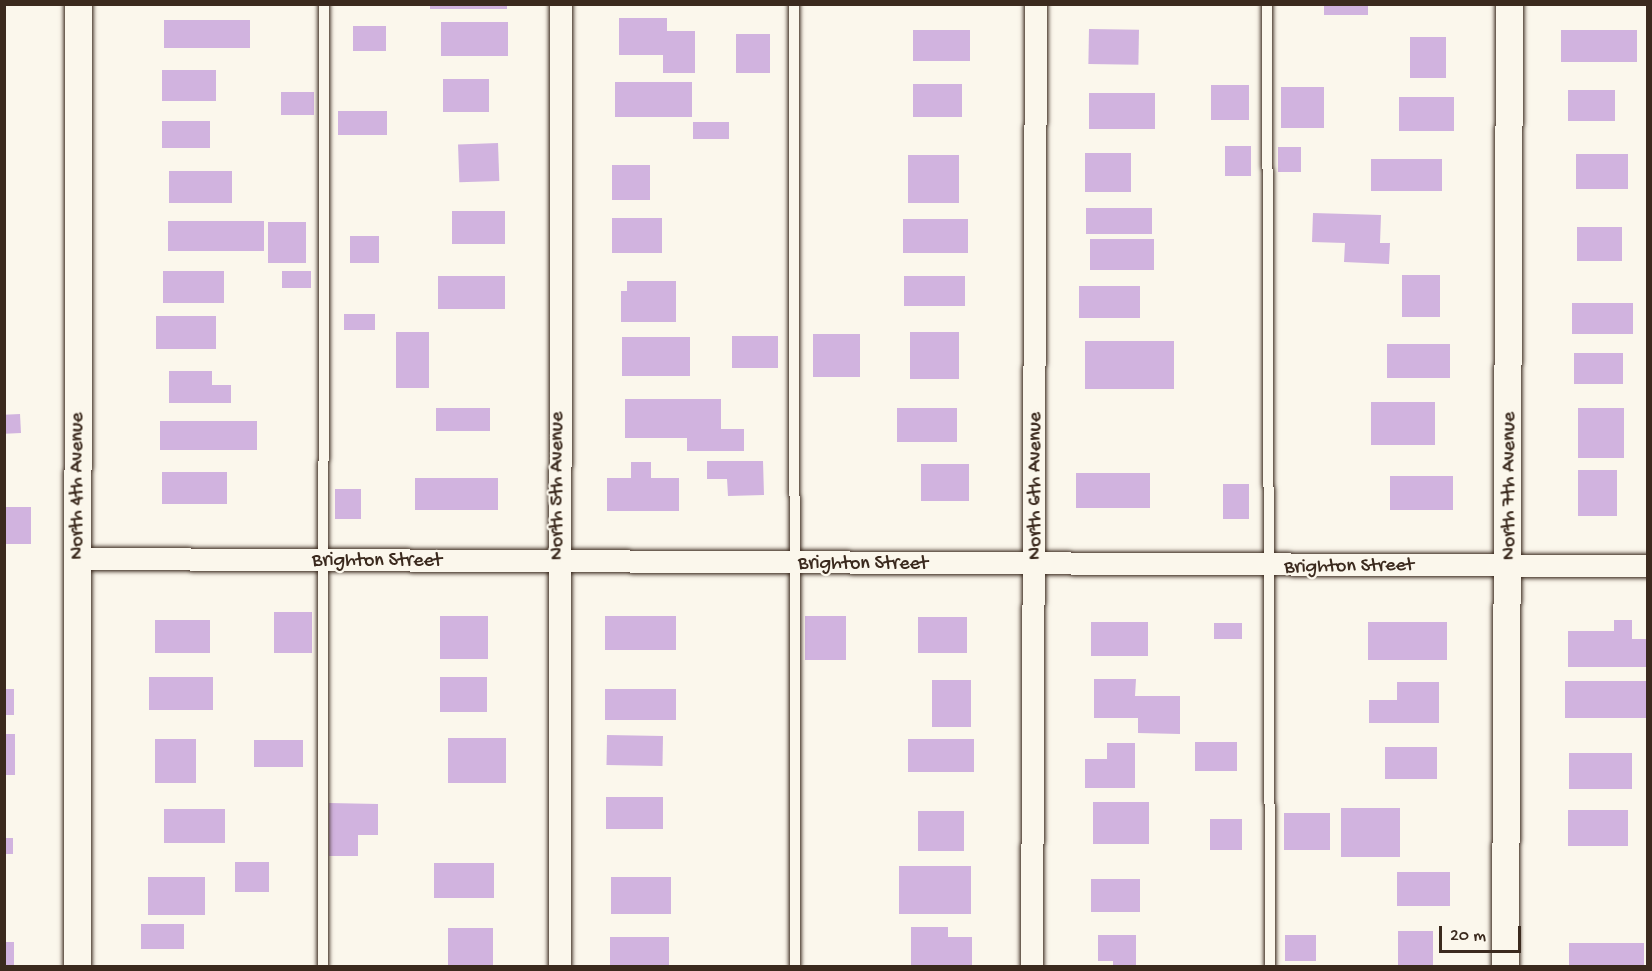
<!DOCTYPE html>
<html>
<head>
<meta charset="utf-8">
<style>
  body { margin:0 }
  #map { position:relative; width:1652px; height:971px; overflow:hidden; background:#fbf7ec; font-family:"Gochi Hand",sans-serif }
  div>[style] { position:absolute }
  .building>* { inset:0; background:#d1b3df; transform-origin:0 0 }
  .roads { filter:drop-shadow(0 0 2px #3b2a1e) drop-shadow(0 0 2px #3b2a1e) }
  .service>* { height:10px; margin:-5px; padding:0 5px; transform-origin:5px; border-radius:5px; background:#fbf7ec }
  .minor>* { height:22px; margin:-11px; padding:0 11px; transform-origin:11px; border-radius:11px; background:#fbf7ec }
  .tertiary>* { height:27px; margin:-13.5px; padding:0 13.5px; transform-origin:13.5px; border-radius:13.5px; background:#fbf7ec }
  span { translate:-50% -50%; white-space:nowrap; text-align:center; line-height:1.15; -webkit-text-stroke:4.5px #fbf7ec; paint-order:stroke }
  .street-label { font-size:20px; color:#3b2a1e }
  .frame { position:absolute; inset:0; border:6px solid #3b2a1e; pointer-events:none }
  .scale { position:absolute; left:1439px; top:926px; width:82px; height:27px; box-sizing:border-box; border:3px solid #3b2a1e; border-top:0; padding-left:8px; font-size:18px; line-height:21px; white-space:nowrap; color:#3b2a1e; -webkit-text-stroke:4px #fbf7ec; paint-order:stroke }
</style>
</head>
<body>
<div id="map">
  <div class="building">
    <div style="left:1324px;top:4px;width:44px;height:11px"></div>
    <div style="left:430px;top:5px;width:77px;height:4px"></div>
    <div style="clip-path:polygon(619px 18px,667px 18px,667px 31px,695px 31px,695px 73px,663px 73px,663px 55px,619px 55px)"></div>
    <div style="left:164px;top:20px;width:86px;height:28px"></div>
    <div style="left:441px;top:22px;width:67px;height:34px"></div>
    <div style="left:353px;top:26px;width:33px;height:25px"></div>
    <div style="left:1089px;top:29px;width:50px;height:35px;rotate:1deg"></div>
    <div style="left:913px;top:30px;width:57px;height:31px"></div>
    <div style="left:1561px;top:30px;width:76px;height:32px"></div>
    <div style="left:736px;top:34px;width:34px;height:39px"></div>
    <div style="left:1410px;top:37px;width:36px;height:41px"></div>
    <div style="left:162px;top:70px;width:54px;height:31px"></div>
    <div style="left:443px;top:79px;width:46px;height:33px"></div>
    <div style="left:615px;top:82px;width:77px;height:35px"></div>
    <div style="left:913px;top:84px;width:49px;height:33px"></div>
    <div style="left:1211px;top:85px;width:38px;height:35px"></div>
    <div style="left:1281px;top:87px;width:43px;height:41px"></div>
    <div style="left:1568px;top:90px;width:47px;height:31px"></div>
    <div style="left:281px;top:92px;width:33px;height:23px"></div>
    <div style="left:1089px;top:93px;width:66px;height:36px"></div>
    <div style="left:1399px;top:97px;width:55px;height:34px"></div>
    <div style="left:338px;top:111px;width:49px;height:24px"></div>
    <div style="left:162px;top:121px;width:48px;height:27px"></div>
    <div style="left:693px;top:122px;width:36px;height:17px"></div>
    <div style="left:498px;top:143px;width:38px;height:40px;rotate:88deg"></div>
    <div style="left:1225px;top:146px;width:26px;height:30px"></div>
    <div style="left:1278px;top:147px;width:23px;height:25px"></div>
    <div style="left:1085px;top:153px;width:46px;height:39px"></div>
    <div style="left:1576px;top:154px;width:52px;height:35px"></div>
    <div style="left:908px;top:155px;width:51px;height:48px"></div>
    <div style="left:1371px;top:159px;width:71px;height:32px"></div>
    <div style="left:612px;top:165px;width:38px;height:35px"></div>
    <div style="left:169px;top:171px;width:63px;height:32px"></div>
    <div style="left:1086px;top:208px;width:66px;height:26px"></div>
    <div style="left:452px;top:211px;width:53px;height:33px"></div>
    <div style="clip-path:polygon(1313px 213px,1381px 215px,1380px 243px,1390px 243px,1389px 264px,1344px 262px,1345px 243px,1312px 242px)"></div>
    <div style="left:612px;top:218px;width:50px;height:35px"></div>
    <div style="left:903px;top:219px;width:65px;height:34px"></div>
    <div style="left:168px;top:221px;width:96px;height:30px"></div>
    <div style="left:268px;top:222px;width:38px;height:41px"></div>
    <div style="left:1577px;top:227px;width:45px;height:34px"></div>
    <div style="left:350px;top:236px;width:29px;height:27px"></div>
    <div style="left:1090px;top:239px;width:64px;height:31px"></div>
    <div style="left:163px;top:271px;width:61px;height:32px"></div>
    <div style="left:282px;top:271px;width:29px;height:17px"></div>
    <div style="left:1402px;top:275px;width:38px;height:42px"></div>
    <div style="left:438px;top:276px;width:67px;height:33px"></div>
    <div style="left:904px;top:276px;width:61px;height:30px"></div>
    <div style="clip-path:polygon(627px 281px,676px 281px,676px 322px,621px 322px,621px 291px,627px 291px)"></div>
    <div style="left:1079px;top:286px;width:61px;height:32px"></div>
    <div style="left:1572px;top:303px;width:61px;height:31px"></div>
    <div style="left:344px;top:314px;width:31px;height:16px"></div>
    <div style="left:156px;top:316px;width:60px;height:33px"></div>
    <div style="left:396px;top:332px;width:33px;height:56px"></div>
    <div style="left:910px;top:332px;width:49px;height:47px"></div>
    <div style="left:813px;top:334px;width:47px;height:43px"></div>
    <div style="left:732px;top:336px;width:46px;height:32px"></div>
    <div style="left:622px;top:337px;width:68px;height:39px"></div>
    <div style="left:1085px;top:341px;width:89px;height:48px"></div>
    <div style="left:1387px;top:344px;width:63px;height:34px"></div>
    <div style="left:1574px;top:353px;width:49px;height:31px"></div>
    <div style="clip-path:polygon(169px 371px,212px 371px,212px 385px,231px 385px,231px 403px,169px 403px)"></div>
    <div style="clip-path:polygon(625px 399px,721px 399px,721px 429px,744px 429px,744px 451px,687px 451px,687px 438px,625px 438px)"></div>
    <div style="left:1371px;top:402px;width:64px;height:43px"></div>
    <div style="left:436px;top:408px;width:54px;height:23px"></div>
    <div style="left:897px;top:408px;width:60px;height:34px"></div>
    <div style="left:1578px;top:408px;width:46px;height:50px"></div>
    <div style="left:20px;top:414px;width:19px;height:16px;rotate:87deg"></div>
    <div style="left:160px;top:421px;width:97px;height:29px"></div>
    <div style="clip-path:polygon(707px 461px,763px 461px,764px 495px,728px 496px,727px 479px,707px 479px)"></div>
    <div style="clip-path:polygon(631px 462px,651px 462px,651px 478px,679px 478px,679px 511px,607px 511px,607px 478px,631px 478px)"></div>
    <div style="left:921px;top:464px;width:48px;height:37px"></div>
    <div style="left:1578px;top:470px;width:39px;height:46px"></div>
    <div style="left:162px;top:472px;width:65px;height:32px"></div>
    <div style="left:1076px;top:473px;width:74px;height:35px"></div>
    <div style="left:1453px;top:476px;width:34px;height:63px;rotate:90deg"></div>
    <div style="left:415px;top:478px;width:83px;height:32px"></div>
    <div style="left:1223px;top:484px;width:26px;height:35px"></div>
    <div style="left:335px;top:489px;width:26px;height:30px"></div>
    <div style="left:4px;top:507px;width:27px;height:37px"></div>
    <div style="left:274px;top:612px;width:38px;height:41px"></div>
    <div style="left:440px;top:616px;width:48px;height:43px"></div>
    <div style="left:605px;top:616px;width:71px;height:34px"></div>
    <div style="left:805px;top:616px;width:41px;height:44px"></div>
    <div style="left:918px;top:617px;width:49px;height:36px"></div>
    <div style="left:155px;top:620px;width:55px;height:33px"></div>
    <div style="clip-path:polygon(1614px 620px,1632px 620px,1632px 639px,1646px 639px,1646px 667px,1568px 667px,1568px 631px,1614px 631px)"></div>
    <div style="left:1091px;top:622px;width:57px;height:34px"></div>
    <div style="left:1368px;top:622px;width:79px;height:38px"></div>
    <div style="left:1214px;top:623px;width:28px;height:16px"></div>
    <div style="left:149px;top:677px;width:64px;height:33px"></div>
    <div style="left:440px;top:677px;width:47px;height:35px"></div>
    <div style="clip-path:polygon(1094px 679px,1136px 679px,1135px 696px,1180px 696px,1180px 734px,1138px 733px,1138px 718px,1094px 718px)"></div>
    <div style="left:932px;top:680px;width:39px;height:47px"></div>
    <div style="left:1565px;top:681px;width:83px;height:37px"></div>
    <div style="clip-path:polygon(1397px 682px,1439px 682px,1439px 723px,1369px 723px,1369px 700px,1397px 700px)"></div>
    <div style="left:4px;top:689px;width:10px;height:26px"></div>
    <div style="left:605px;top:689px;width:71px;height:31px"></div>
    <div style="left:4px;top:734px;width:11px;height:41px"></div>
    <div style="left:607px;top:735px;width:56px;height:30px;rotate:1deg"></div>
    <div style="left:448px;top:738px;width:58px;height:45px"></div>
    <div style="left:155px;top:739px;width:41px;height:44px"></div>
    <div style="left:908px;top:739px;width:66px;height:33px"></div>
    <div style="left:254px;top:740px;width:49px;height:27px"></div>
    <div style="left:1195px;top:742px;width:42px;height:29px"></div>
    <div style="clip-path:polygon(1107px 743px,1135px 743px,1135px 788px,1085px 788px,1085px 759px,1107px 759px)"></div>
    <div style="left:1385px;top:747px;width:52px;height:32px"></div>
    <div style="left:1569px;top:753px;width:63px;height:36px"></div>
    <div style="left:606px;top:797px;width:57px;height:32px"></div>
    <div style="left:1093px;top:802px;width:56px;height:42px"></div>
    <div style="clip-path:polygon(329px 803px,378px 804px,378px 835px,358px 835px,358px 856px,329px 856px)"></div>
    <div style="left:1341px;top:808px;width:59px;height:49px"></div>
    <div style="left:164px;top:809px;width:61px;height:34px"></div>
    <div style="left:1568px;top:810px;width:60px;height:36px"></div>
    <div style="left:918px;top:811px;width:46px;height:40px"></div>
    <div style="left:1284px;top:813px;width:46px;height:37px"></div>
    <div style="left:1210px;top:819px;width:32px;height:31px"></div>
    <div style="left:4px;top:838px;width:9px;height:16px"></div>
    <div style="left:235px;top:862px;width:34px;height:30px"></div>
    <div style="left:434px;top:863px;width:60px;height:35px"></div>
    <div style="left:899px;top:866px;width:72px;height:48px"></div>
    <div style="left:1397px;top:872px;width:53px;height:34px"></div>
    <div style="left:148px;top:877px;width:57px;height:38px"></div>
    <div style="left:611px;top:877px;width:60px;height:37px"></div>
    <div style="left:1091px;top:879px;width:49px;height:33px"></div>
    <div style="left:141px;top:924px;width:43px;height:25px"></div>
    <div style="clip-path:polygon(911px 927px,948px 927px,948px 937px,972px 937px,972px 966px,911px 966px)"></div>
    <div style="left:448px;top:928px;width:45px;height:38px"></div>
    <div style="left:1398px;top:931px;width:35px;height:35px"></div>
    <div style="clip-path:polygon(1098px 935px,1136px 935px,1136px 966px,1113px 966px,1113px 961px,1098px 961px)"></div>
    <div style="left:1285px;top:935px;width:31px;height:26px"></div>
    <div style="left:610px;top:937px;width:59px;height:29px"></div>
    <div style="left:4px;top:942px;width:10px;height:24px"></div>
    <div style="left:1569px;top:943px;width:75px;height:23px"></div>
  </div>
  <div class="roads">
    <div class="service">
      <div style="left:794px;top:4px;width:962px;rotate:89.94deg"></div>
      <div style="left:1267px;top:4px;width:962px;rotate:89.82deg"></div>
      <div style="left:323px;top:966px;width:962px;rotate:-89.94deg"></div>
    </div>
    <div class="minor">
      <div style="left:78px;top:559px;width:1570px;rotate:0.26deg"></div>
      <div style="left:560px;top:966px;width:962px;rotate:-89.94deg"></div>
      <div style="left:1032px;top:966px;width:962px;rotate:-89.76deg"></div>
    </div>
    <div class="tertiary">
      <div style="left:77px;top:966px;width:962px;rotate:-89.94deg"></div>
      <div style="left:1505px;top:966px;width:962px;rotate:-89.76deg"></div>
    </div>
  </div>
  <div class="street-label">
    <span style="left:78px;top:486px;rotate:-90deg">North 4th Avenue</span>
    <span style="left:558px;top:486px;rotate:-90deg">North 5th Avenue</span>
    <span style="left:1036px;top:486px;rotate:-90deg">North 6th Avenue</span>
    <span style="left:1510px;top:486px;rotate:-90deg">North 7th Avenue</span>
    <span style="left:377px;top:561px">Brighton Street</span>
    <span style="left:863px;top:564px">Brighton Street</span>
    <span style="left:1349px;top:567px;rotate:-1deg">Brighton Street</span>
  </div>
  <div class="frame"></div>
  <div class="scale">20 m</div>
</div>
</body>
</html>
